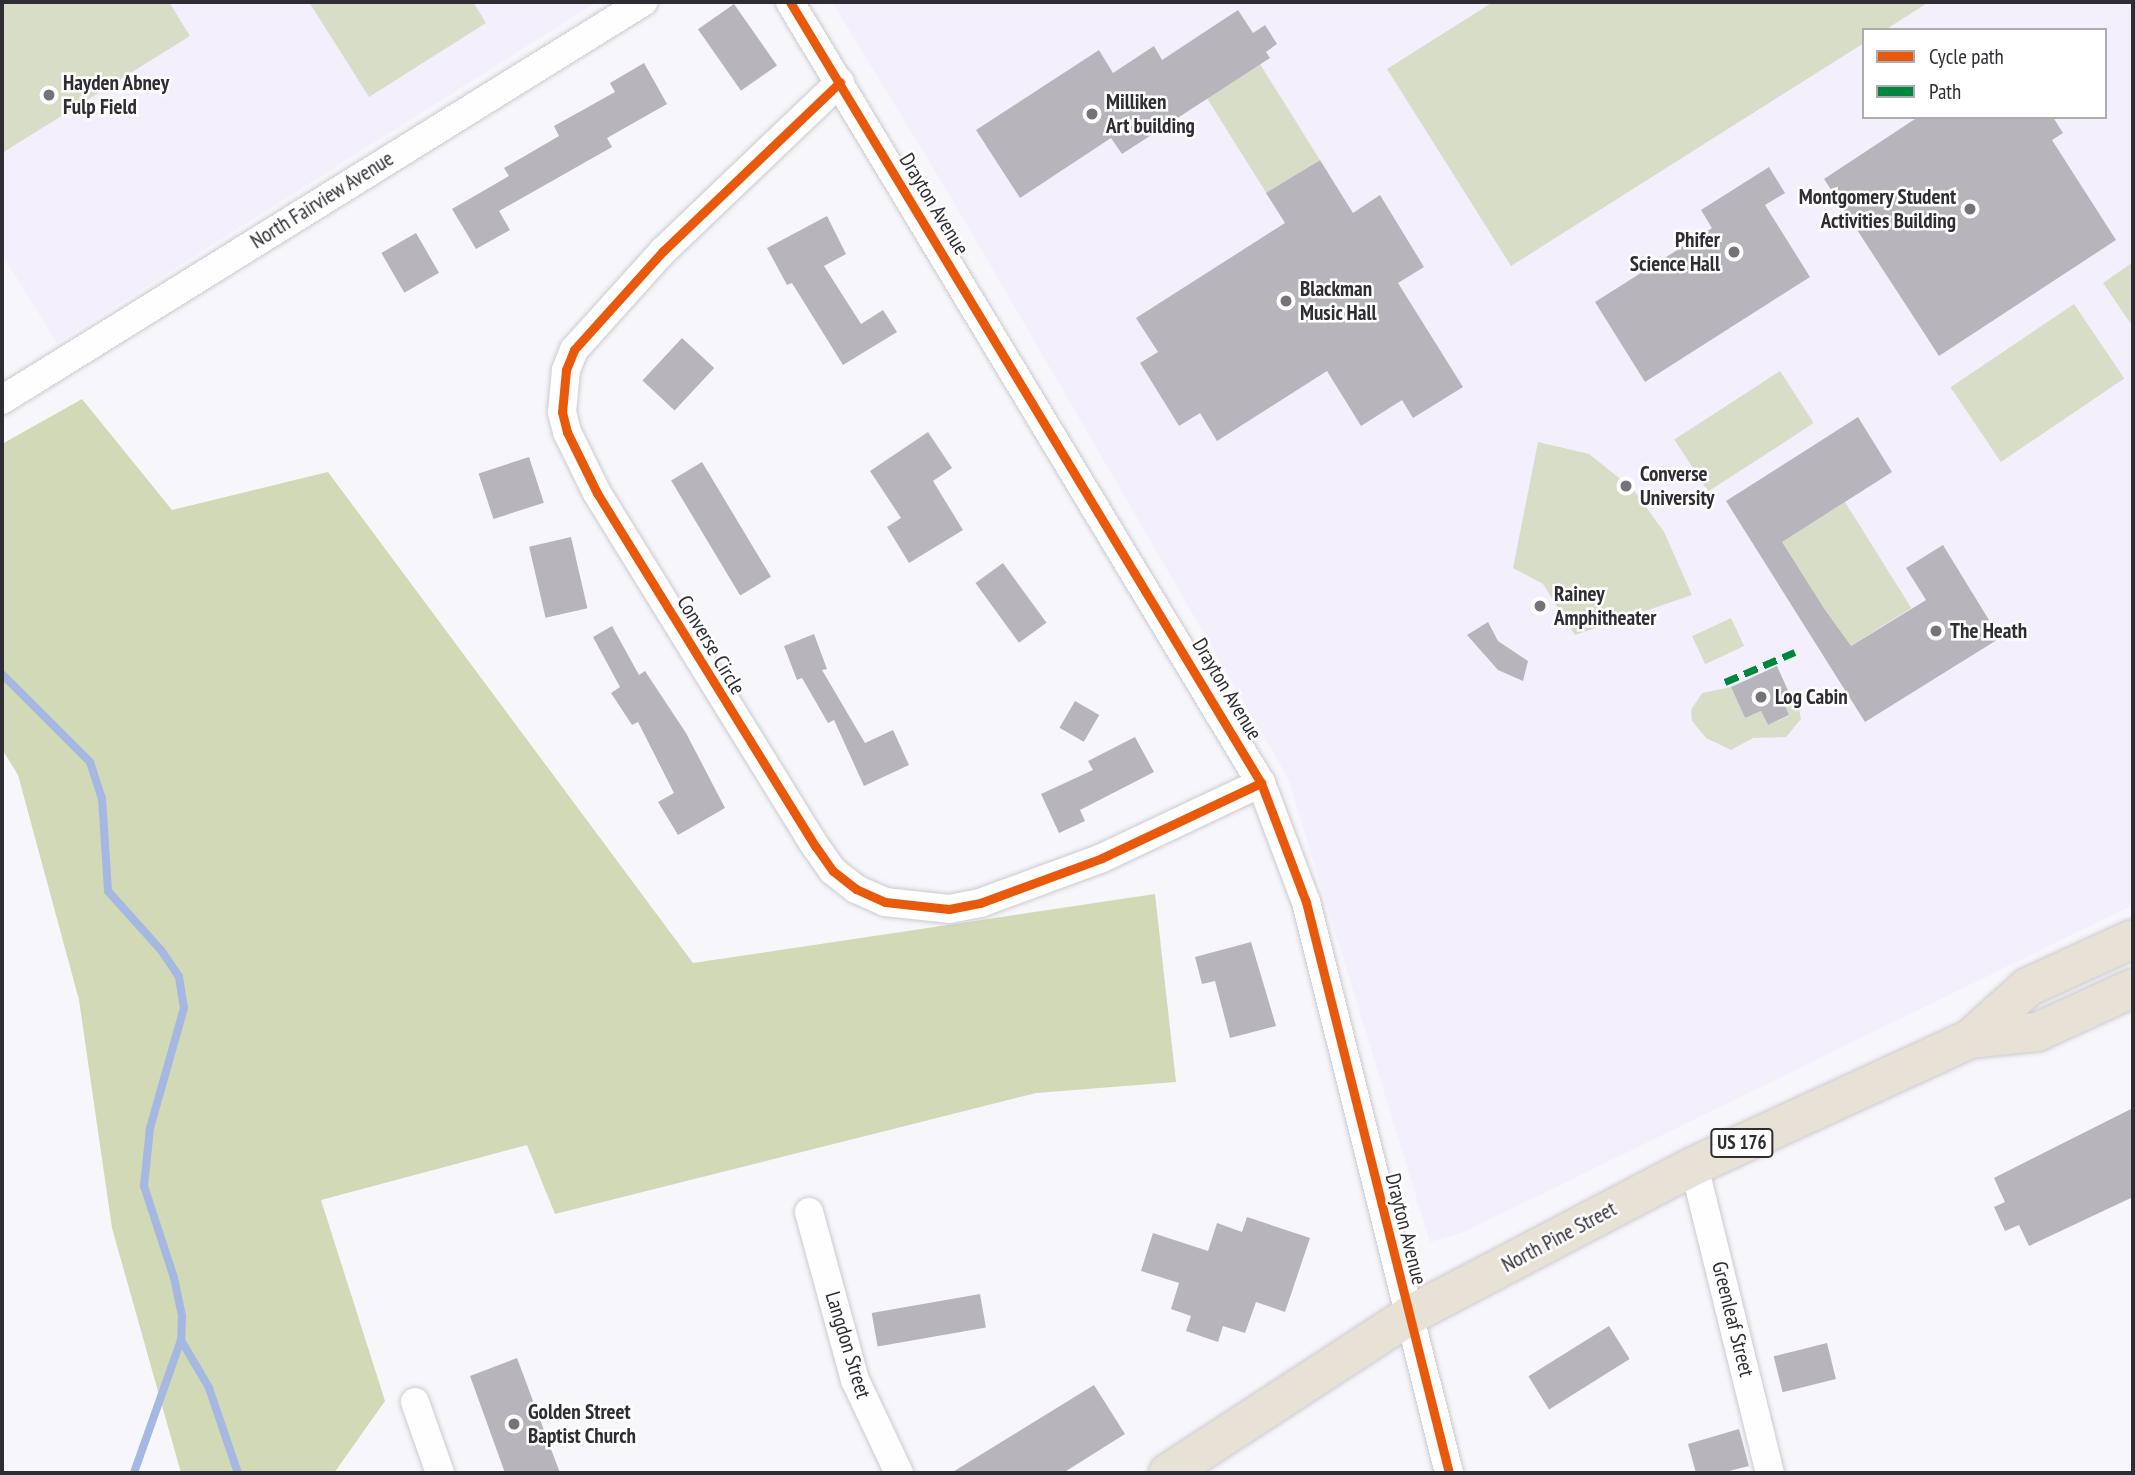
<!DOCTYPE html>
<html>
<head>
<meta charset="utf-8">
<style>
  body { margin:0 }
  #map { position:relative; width:2135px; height:1475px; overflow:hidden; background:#f7f6fb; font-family:"PT Sans Narrow",sans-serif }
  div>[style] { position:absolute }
  .built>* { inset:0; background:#f4effd }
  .green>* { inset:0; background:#d8ddc7; transform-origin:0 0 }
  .forest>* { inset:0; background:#d2d9b6 }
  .stream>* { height:8px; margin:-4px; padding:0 4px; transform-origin:4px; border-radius:4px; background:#a4b8e2 }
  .building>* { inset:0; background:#b7b5bb; transform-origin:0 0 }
  .roads { filter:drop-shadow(0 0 2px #cbcacf) drop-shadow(0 0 2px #cbcacf) }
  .minor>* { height:28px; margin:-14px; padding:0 14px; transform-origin:14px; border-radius:14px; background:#fefefe }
  .highway>* { height:38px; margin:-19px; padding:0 19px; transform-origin:19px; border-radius:19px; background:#e7e2d5 }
  .quiet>* { height:7px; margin-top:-3.5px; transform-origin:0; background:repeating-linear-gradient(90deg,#00873e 0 14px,transparent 0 21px) }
  .cycleway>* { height:9px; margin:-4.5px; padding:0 4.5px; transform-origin:4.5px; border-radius:4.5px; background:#e8590c }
  .dots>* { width:19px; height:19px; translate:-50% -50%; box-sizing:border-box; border:4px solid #fff; border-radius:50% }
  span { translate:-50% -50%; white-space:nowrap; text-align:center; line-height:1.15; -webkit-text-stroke:5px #fff; paint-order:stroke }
  .shield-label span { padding:2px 5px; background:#fff; border:2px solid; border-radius:5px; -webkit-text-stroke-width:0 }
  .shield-label { font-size:19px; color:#2f2c33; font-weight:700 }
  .poi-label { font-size:21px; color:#2f2c33; font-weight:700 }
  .left { translate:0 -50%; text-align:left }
  .right { translate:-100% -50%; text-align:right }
  .street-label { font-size:21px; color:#2f2c33 }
  .frame { position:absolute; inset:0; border:4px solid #2f2c33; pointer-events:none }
  .legend { position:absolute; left:1862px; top:28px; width:245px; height:91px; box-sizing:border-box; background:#fff; border:2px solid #acabad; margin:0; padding:9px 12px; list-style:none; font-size:21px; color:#2f2c33 }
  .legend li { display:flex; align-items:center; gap:14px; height:35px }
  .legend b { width:35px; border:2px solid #acabad }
</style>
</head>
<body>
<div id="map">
  <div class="built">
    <div style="clip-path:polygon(2px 2px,597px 2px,57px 343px,2px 254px)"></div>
    <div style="clip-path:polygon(evenodd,832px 2px,2133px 2px,2133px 905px,1464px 1232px,1430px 1242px,1288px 778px,949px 194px,832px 2px,1864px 30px,2105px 30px,2105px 117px,1864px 117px,1864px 30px)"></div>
  </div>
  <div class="green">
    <div style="clip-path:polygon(2px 2px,169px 2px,190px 36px,2px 153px)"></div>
    <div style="clip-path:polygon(309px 2px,473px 2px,486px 23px,369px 97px)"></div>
    <div style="clip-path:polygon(1493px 2px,1929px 2px,1885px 30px,1864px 30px,1864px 43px,1511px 266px,1387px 69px)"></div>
    <div style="left:1260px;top:64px;width:113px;height:63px;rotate:58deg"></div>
    <div style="clip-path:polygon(2133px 262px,2133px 327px,2103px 283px)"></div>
    <div style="left:2074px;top:304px;width:90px;height:149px;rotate:56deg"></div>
    <div style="left:1780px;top:371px;width:62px;height:126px;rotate:57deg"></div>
    <div style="clip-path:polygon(1538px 442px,1589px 454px,1633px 489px,1664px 532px,1692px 595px,1575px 635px,1543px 584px,1513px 568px)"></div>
    <div style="left:1845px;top:502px;width:125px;height:75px;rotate:58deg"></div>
    <div style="left:1731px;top:618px;width:31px;height:43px;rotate:65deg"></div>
    <div style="clip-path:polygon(1731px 687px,1745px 718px,1761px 711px,1768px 725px,1789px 716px,1782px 699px,1796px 693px,1801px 719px,1786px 737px,1753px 738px,1731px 750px,1706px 738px,1692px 721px,1691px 710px,1702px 693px)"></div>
  </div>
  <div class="forest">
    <div style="clip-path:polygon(82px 399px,172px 510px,328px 472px,693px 963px,1155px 894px,1176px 1082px,1036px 1093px,555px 1214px,527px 1145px,321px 1200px,385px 1401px,334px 1473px,181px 1473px,112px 1228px,79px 1000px,18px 775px,2px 749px,2px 444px)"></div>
  </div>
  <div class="stream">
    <div style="left:2px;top:674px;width:124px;rotate:45deg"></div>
    <div style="left:90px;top:762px;width:38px;rotate:72deg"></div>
    <div style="left:102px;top:798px;width:93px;rotate:86.3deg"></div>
    <div style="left:108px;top:891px;width:79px;rotate:48.1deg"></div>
    <div style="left:161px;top:950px;width:32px;rotate:56deg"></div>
    <div style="left:179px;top:977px;width:31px;rotate:81deg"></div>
    <div style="left:184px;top:1008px;width:125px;rotate:105.8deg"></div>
    <div style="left:150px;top:1128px;width:58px;rotate:95.9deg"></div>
    <div style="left:144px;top:1186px;width:97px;rotate:71.9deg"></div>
    <div style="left:174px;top:1278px;width:39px;rotate:78deg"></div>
    <div style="left:182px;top:1316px;width:24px;rotate:92deg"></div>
    <div style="left:181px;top:1340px;width:141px;rotate:109.5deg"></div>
    <div style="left:181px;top:1340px;width:56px;rotate:59.7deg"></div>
    <div style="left:209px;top:1388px;width:90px;rotate:71.2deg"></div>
  </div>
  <div class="building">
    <div style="left:734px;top:4px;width:75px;height:44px;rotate:55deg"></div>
    <div style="clip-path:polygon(1238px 10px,1253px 33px,1265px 25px,1277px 44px,1266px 52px,1270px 58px,1122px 154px,1111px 138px,1020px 198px,976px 130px,1099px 50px,1113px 73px,1154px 46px,1162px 60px)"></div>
    <div style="clip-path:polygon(644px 63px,667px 104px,607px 138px,612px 147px,499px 211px,510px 230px,476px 249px,452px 209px,509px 176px,504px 168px,559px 136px,554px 126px,615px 92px,610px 83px)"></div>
    <div style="clip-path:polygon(1918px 117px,2053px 117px,2063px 133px,2052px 140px,2116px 240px,1939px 356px,1824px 179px)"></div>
    <div style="clip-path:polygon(1320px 160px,1353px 213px,1380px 195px,1424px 267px,1398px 283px,1463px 387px,1413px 418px,1402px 400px,1361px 426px,1327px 371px,1217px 441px,1200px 413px,1179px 426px,1140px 363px,1158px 352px,1136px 318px,1285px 223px,1266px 193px)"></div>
    <div style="clip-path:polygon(1769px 167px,1785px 193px,1765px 205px,1810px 277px,1645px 382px,1595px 302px,1712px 228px,1701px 210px)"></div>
    <div style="clip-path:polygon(827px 216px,846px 254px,824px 266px,861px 324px,883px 310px,897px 332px,843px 365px,792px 283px,787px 285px,767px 248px)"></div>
    <div style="left:416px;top:233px;width:46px;height:40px;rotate:60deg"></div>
    <div style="left:682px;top:338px;width:44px;height:58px;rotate:43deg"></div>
    <div style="clip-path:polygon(1858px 417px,1892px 472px,1782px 542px,1825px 610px,1851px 646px,1926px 600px,1906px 568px,1943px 545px,2000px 638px,1865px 722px,1726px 501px)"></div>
    <div style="clip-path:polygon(928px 432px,952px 468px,933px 481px,963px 530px,909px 563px,887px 527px,901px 518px,870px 471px)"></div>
    <div style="left:529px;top:457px;width:48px;height:53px;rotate:72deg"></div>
    <div style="left:702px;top:462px;width:134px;height:36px;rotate:59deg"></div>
    <div style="left:571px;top:537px;width:73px;height:43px;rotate:77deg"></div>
    <div style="left:1003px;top:563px;width:74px;height:34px;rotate:54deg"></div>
    <div style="clip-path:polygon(1488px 622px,1498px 641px,1528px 661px,1523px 681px,1498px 670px,1467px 635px)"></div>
    <div style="clip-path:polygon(612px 626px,639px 675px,645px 671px,686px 733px,725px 808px,678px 835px,658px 802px,674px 793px,638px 722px,632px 725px,611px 693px,620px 687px,593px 637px)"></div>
    <div style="clip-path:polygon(814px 634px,827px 669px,822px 670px,865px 743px,893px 730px,909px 765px,864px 786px,834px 720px,828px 723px,802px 678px,797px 680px,784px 646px)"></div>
    <div style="clip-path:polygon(1777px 666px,1790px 695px,1782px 699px,1789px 715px,1768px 725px,1761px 711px,1745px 718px,1731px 687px)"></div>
    <div style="left:1075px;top:701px;width:28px;height:31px;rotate:30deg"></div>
    <div style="clip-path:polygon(1135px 737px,1154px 772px,1080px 810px,1085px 821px,1059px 833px,1041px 794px,1093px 770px,1088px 761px)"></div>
    <div style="clip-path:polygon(1251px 942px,1276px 1026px,1230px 1038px,1215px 981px,1202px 984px,1195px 957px)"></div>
    <div style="clip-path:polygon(2133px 1108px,2133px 1197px,2029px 1246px,2019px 1225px,2005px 1231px,1994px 1207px,2005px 1202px,1994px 1178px)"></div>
    <div style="clip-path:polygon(1247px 1217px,1310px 1238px,1285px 1312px,1256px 1302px,1245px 1333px,1223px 1326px,1218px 1342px,1186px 1331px,1191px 1316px,1171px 1309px,1179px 1283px,1141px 1271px,1153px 1233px,1208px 1251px,1217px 1223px,1242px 1232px)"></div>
    <div style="left:980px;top:1294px;width:34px;height:110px;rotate:80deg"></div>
    <div style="left:1609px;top:1326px;width:39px;height:95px;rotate:58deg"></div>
    <div style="left:1827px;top:1343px;width:37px;height:55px;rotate:76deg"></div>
    <div style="clip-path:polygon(517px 1358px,560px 1473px,505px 1473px,470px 1376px)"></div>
    <div style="clip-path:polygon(1094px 1385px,1125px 1434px,1063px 1473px,951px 1473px)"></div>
    <div style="clip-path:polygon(1739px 1429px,1749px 1466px,1721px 1473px,1696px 1473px,1688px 1444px)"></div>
  </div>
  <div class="roads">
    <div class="minor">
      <div style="left:790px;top:2px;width:912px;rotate:58.91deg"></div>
      <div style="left:1261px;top:783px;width:127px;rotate:69.3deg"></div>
      <div style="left:1306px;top:902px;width:589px;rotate:75.94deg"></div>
      <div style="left:840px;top:82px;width:245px;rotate:136.3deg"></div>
      <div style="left:663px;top:251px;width:133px;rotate:132deg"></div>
      <div style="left:574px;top:350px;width:22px;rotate:112deg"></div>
      <div style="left:566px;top:370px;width:42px;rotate:95.4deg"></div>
      <div style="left:562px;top:412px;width:21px;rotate:76deg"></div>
      <div style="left:567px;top:432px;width:68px;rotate:63.8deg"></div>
      <div style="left:597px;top:493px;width:416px;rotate:58.3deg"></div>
      <div style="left:816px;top:847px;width:29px;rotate:55deg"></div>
      <div style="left:833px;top:871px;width:29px;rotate:38deg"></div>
      <div style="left:856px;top:889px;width:32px;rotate:24deg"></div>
      <div style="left:885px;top:902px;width:64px;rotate:6.2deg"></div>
      <div style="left:949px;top:909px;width:32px;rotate:-11deg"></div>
      <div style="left:980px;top:903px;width:130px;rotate:-20.2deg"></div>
      <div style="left:1102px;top:858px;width:176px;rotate:-25.3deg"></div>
      <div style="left:2px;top:400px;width:755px;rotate:-31.84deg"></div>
      <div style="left:1694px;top:1166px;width:316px;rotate:76.1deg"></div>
      <div style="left:809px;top:1212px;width:174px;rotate:74.7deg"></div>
      <div style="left:855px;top:1380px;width:103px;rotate:64.7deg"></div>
      <div style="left:415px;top:1402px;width:75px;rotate:70.6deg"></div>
    </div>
    <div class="highway">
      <div style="left:1970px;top:1039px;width:78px;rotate:-41.9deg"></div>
      <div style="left:2028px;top:987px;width:115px;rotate:-24.6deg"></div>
      <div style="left:1168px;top:1473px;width:289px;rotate:-33.1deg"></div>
      <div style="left:1410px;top:1315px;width:321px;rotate:-27.7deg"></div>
      <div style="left:1694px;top:1166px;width:304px;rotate:-24.7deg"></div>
      <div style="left:1970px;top:1039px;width:67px;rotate:-6deg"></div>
      <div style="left:2037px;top:1032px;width:106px;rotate:-24.6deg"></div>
    </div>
  </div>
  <div class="quiet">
    <div style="left:1725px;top:682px;width:76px;rotate:-23.2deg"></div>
  </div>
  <div class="cycleway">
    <div style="left:790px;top:2px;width:912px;rotate:58.91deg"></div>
    <div style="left:1261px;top:783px;width:127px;rotate:69.3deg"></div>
    <div style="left:1306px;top:902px;width:589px;rotate:75.94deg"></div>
    <div style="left:840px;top:82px;width:245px;rotate:136.3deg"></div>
    <div style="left:663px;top:251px;width:133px;rotate:132deg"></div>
    <div style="left:574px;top:350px;width:22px;rotate:112deg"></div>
    <div style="left:566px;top:370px;width:42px;rotate:95.4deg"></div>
    <div style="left:562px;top:412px;width:21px;rotate:76deg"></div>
    <div style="left:567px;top:432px;width:68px;rotate:63.8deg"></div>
    <div style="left:597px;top:493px;width:416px;rotate:58.3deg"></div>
    <div style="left:816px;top:847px;width:29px;rotate:55deg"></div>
    <div style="left:833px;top:871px;width:29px;rotate:38deg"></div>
    <div style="left:856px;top:889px;width:32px;rotate:24deg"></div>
    <div style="left:885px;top:902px;width:64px;rotate:6.2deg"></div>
    <div style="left:949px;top:909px;width:32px;rotate:-11deg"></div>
    <div style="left:980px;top:903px;width:130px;rotate:-20.2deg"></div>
    <div style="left:1102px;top:858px;width:176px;rotate:-25.3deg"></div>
  </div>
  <div class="dots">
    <div style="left:49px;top:95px;background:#757379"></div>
    <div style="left:1092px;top:114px;background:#757379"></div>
    <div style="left:1970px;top:209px;background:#757379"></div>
    <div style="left:1734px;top:252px;background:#757379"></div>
    <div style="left:1286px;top:301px;background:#757379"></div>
    <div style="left:1626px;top:486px;background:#757379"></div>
    <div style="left:1540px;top:606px;background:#757379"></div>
    <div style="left:1936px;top:631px;background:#757379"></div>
    <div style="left:1761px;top:697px;background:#757379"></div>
    <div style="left:514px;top:1424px;background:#757379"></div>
  </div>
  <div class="shield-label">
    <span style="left:1742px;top:1143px">US 176</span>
  </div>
  <div class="poi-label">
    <span class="left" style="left:63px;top:95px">Hayden Abney<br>Fulp Field</span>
    <span class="left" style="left:1106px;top:114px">Milliken<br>Art building</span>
    <span class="right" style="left:1956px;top:209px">Montgomery Student<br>Activities Building</span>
    <span class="right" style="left:1720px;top:252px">Phifer<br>Science Hall</span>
    <span class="left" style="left:1300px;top:301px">Blackman<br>Music Hall</span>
    <span class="left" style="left:1640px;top:486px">Converse<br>University</span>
    <span class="left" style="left:1554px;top:606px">Rainey<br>Amphitheater</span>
    <span class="left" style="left:1950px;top:631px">The Heath</span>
    <span class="left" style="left:1775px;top:697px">Log Cabin</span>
    <span class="left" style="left:528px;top:1424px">Golden Street<br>Baptist Church</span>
  </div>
  <div class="street-label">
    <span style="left:322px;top:200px;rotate:-32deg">North Fairview Avenue</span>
    <span style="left:934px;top:204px;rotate:59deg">Drayton Avenue</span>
    <span style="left:711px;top:645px;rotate:59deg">Converse Circle</span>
    <span style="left:1227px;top:689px;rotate:59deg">Drayton Avenue</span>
    <span style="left:1406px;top:1229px;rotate:76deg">Drayton Avenue</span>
    <span style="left:1559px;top:1237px;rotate:-28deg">North Pine Street</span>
    <span style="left:1733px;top:1319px;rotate:76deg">Greenleaf Street</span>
    <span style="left:848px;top:1345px;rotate:73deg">Langdon Street</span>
  </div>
  <div class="frame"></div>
  <ul class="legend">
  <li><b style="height:9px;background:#e8590c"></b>Cycle path</li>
  <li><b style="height:9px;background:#00873e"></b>Path</li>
  </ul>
</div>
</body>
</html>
